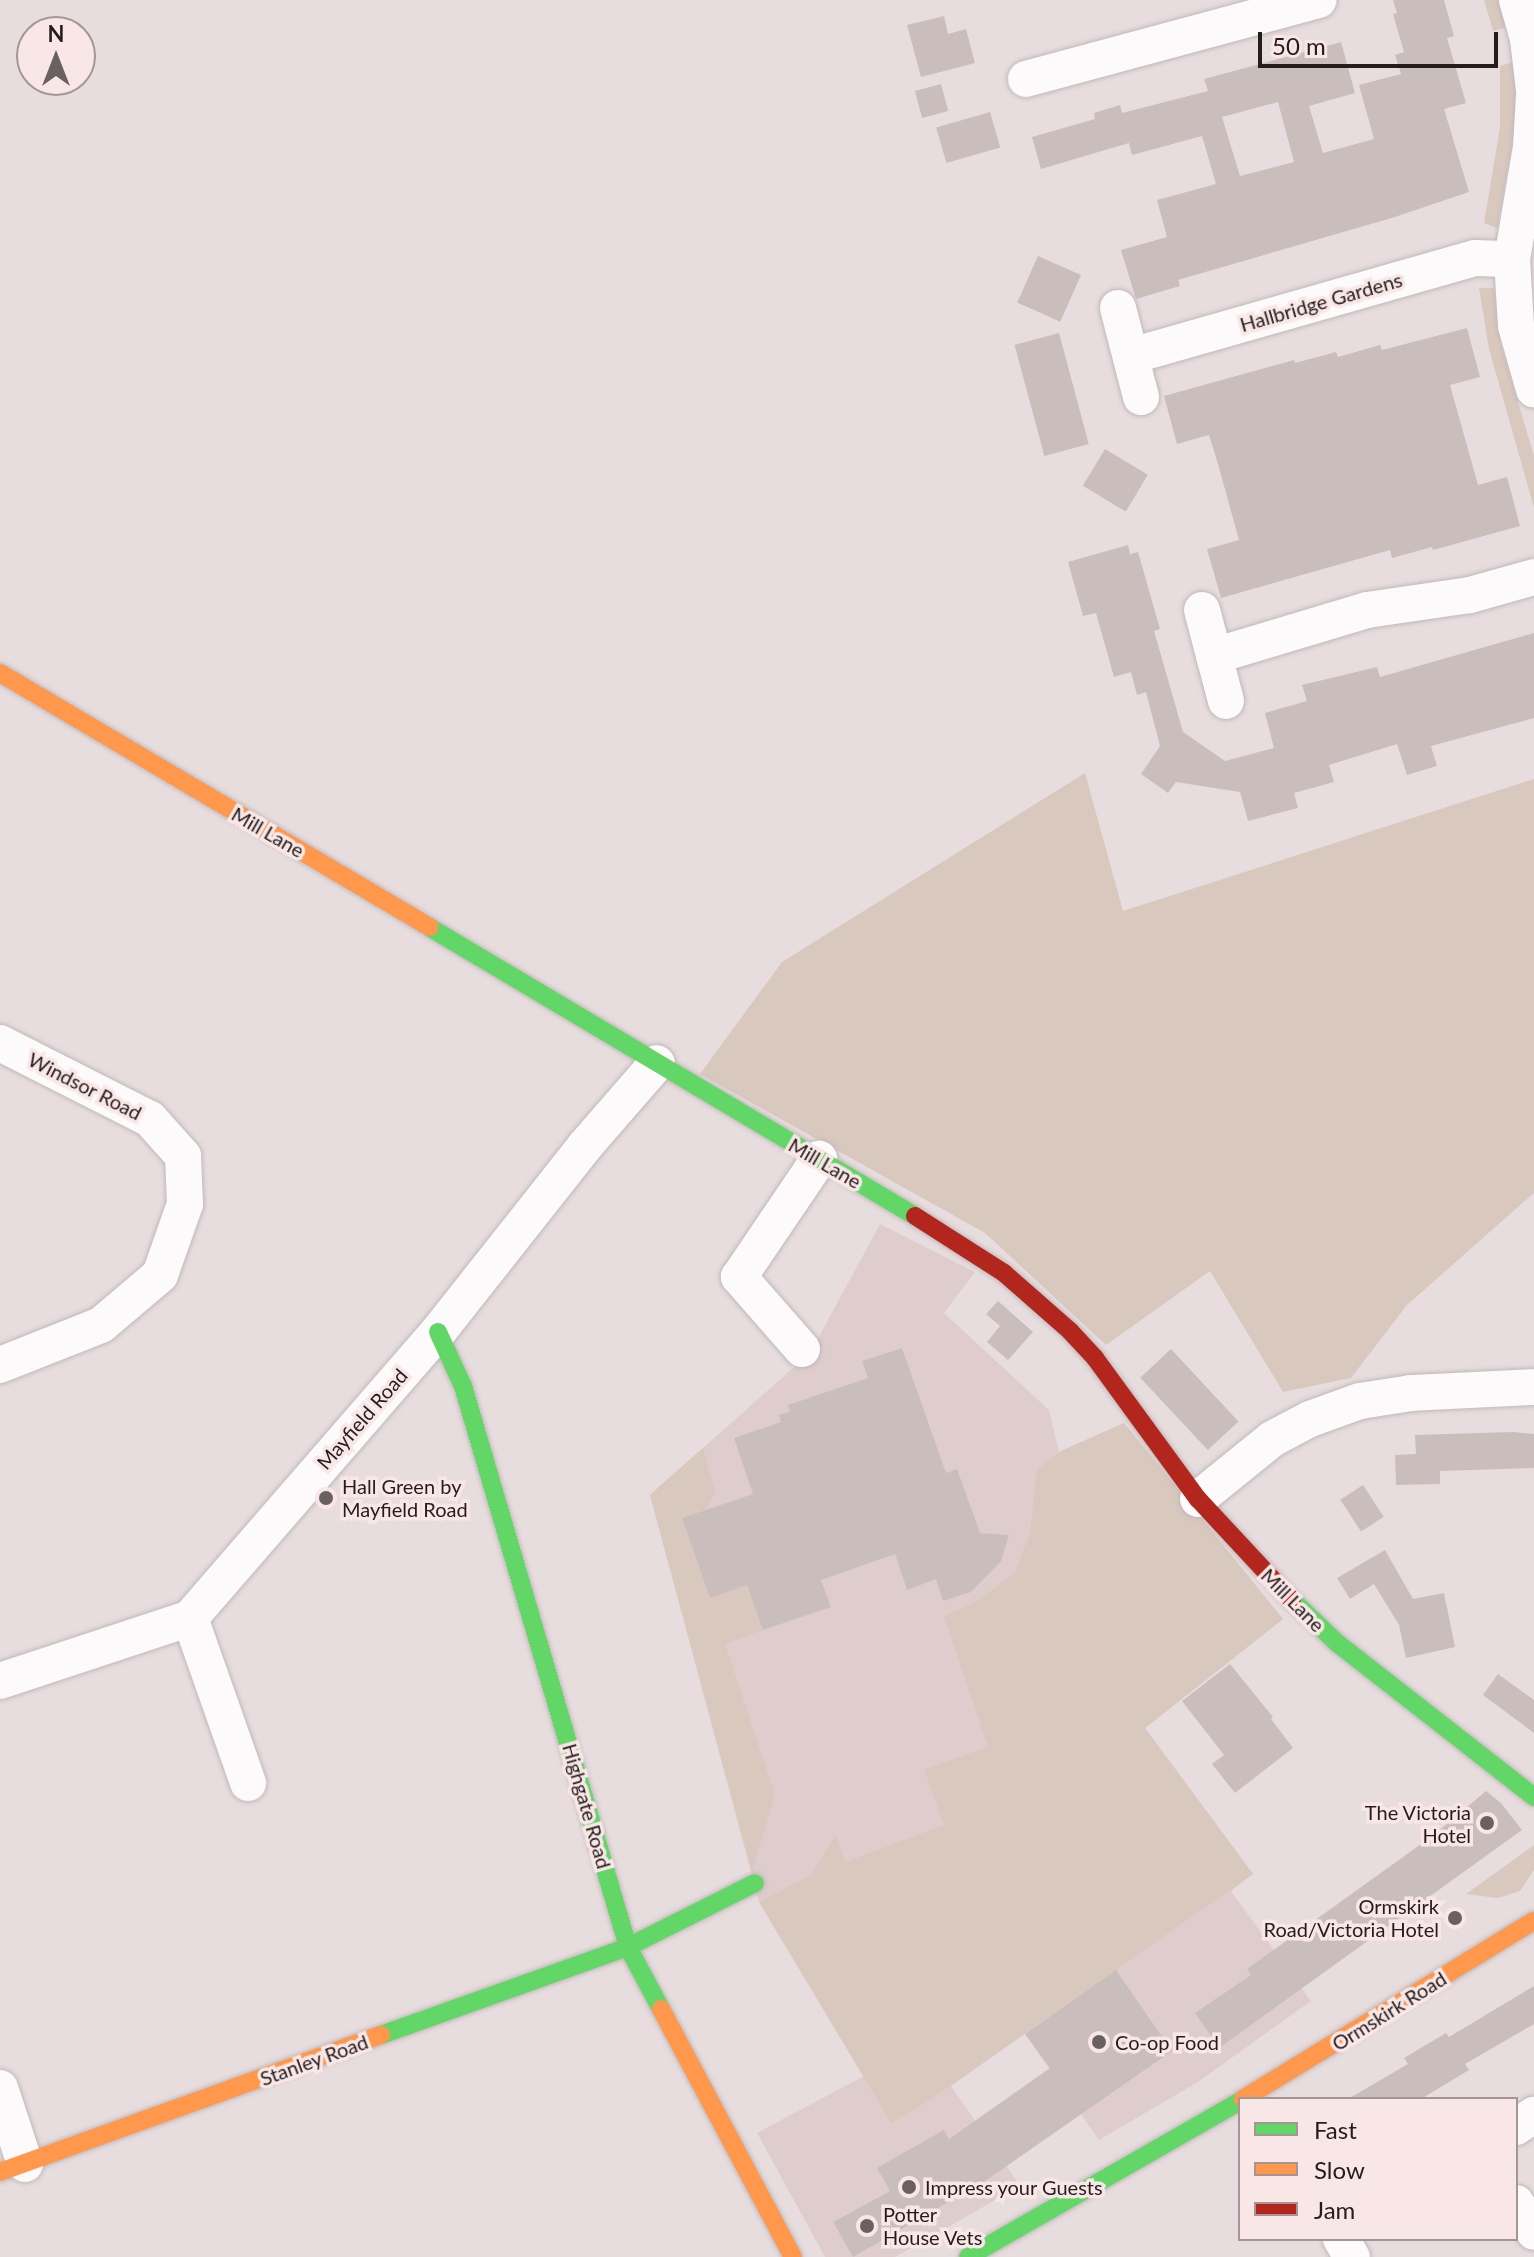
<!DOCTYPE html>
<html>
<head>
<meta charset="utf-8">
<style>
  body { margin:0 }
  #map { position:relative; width:1534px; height:2257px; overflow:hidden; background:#e8ddde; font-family:Lato,sans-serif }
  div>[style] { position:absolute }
  .built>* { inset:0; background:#dfcdce }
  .green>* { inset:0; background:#d9c8be }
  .building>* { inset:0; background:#cabebc; transform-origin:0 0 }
  .roads { filter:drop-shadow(0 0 2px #c0b9b9) drop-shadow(0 0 2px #c0b9b9) }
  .street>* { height:36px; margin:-18px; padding:0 18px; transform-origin:18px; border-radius:18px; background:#fcfafa }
  .fast>* { height:18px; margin:-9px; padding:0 9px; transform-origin:9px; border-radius:9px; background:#63d668 }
  .slow>* { height:18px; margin:-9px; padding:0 9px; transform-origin:9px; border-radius:9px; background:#ff974d }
  .jam>* { height:18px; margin:-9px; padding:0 9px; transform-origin:9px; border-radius:9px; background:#b3261e }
  .dots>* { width:22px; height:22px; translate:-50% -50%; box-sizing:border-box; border:4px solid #f9e7e7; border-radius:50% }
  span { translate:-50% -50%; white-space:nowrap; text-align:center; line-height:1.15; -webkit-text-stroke:7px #f9e7e7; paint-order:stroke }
  .street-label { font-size:20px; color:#241d1d }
  .poi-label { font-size:20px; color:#241d1d }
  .left { translate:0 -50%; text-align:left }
  .right { translate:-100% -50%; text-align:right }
  .legend { position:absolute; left:1238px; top:2097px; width:280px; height:144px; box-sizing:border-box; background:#f9e7e7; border:2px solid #a49696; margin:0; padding:10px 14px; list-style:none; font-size:24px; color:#241d1d }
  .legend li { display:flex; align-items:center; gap:16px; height:40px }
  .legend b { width:40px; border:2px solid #a49696 }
  .north { position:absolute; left:16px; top:16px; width:80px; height:80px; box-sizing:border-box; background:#f9e7e7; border:2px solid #a49696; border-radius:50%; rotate:0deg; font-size:22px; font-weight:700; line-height:32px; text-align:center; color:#241d1d }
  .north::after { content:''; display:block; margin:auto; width:28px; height:36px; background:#696061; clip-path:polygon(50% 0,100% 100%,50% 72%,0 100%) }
  .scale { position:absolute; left:1258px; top:32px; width:240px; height:36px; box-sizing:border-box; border:4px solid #241d1d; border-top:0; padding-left:10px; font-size:24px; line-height:28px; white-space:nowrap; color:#241d1d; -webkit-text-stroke:6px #f9e7e7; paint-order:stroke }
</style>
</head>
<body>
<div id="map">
  <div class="built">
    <div style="clip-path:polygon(880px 1224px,975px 1272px,944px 1313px,1049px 1410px,1059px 1452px,1124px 1423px,1283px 1619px,1145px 1728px,1253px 1874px,1231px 1891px,1311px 2001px,1198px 2082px,1099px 2140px,1025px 2034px,951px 2086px,1020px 2186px,895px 2257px,825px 2257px,757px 2133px,864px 2076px,759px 1902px,650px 1495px,810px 1353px)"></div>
  </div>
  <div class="green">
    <div style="clip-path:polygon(1484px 0,1499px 0,1507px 27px,1493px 31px)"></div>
    <div style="clip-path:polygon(1516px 61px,1515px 128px,1497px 228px,1484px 223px,1500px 127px,1500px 66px)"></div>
    <div style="clip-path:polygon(1479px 288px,1494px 288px,1501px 345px,1534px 456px,1534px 508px,1489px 349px)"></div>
    <div style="clip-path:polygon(1085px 773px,1123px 911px,1534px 779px,1534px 1193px,1407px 1305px,1351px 1378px,1283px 1392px,1210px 1271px,1106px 1345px,985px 1233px,700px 1074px,782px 962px)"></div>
    <div style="clip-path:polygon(1124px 1423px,1283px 1619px,1145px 1728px,1253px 1874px,927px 2102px,891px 2123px,759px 1902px,811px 1875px,836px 1834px,845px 1862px,944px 1825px,924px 1769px,988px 1747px,944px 1616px,978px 1601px,1015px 1572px,1030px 1533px,1037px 1470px,1059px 1452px)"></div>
    <div style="clip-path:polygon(703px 1448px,715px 1492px,707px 1509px,682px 1519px,710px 1597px,747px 1585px,763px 1630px,725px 1644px,775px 1795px,752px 1872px,650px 1495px)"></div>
    <div style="clip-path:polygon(1534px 1845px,1534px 1870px,1520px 1891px,1498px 1898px,1466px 1894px)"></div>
  </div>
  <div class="building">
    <div style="clip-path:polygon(evenodd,1393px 0,1444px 0,1454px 36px,1447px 38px,1466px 103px,1444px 109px,1469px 192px,1395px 217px,1178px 280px,1180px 286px,1136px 299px,1121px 250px,1167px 237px,1157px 200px,1216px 184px,1202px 136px,1132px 155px,1129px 143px,1041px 169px,1032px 137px,1095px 119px,1094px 113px,1120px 105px,1122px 113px,1208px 91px,1204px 79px,1341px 42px,1355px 93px,1309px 106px,1323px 153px,1374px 139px,1359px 85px,1401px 74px,1395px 55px,1404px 52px,1393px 14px,1397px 13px,1393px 0,1278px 102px,1294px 162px,1240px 176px,1222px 117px,1278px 102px)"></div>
    <div style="clip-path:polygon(944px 16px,948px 34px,966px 29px,975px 63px,921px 77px,907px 25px)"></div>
    <div style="left:941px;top:84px;width:28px;height:27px;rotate:75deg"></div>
    <div style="left:990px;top:112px;width:37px;height:56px;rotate:74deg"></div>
    <div style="left:1038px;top:256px;width:47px;height:51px;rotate:24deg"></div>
    <div style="clip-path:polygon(1467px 328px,1480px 377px,1450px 385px,1478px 485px,1507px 477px,1520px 526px,1433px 550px,1432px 547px,1392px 558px,1390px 550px,1221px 598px,1207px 549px,1239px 540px,1218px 464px,1209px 435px,1177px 444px,1164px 396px,1294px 360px,1295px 363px,1336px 352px,1338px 357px,1380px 345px,1382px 350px)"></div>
    <div style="left:1059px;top:333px;width:115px;height:46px;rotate:75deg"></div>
    <div style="left:1105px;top:449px;width:50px;height:43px;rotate:31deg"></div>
    <div style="clip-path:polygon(1128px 545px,1130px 554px,1138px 552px,1160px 629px,1154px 631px,1183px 732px,1225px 761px,1274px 748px,1265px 713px,1307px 701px,1302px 685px,1377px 667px,1380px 677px,1534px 633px,1534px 718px,1431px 746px,1437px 766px,1407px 775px,1397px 744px,1329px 765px,1334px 782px,1294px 793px,1298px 808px,1248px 821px,1240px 792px,1176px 782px,1168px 793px,1141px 774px,1160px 746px,1146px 692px,1137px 695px,1131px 672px,1114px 677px,1096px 613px,1083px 616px,1068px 562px)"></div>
    <div style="clip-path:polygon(998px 1301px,1033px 1332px,1008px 1360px,987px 1342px,1000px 1326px,986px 1314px)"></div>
    <div style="clip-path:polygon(902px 1348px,946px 1473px,957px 1469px,980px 1533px,1009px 1535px,1001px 1561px,971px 1592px,943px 1601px,936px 1579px,907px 1590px,895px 1554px,821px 1580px,831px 1607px,763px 1630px,747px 1585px,710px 1598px,682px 1518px,753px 1494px,734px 1438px,781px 1422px,779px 1415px,790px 1412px,788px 1405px,868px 1378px,862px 1361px)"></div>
    <div style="left:1171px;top:1349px;width:99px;height:42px;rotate:47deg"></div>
    <div style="clip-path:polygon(1513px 1432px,1534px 1434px,1534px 1468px,1440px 1471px,1440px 1484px,1396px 1485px,1395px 1455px,1416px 1454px,1415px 1435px)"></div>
    <div style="left:1363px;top:1485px;width:38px;height:27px;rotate:57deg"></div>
    <div style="clip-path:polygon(1385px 1550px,1413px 1599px,1444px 1593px,1455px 1647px,1406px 1658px,1399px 1625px,1374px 1584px,1350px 1599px,1337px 1578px)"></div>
    <div style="clip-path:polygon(1230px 1664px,1273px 1717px,1271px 1719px,1293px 1748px,1235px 1793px,1212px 1764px,1224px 1755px,1182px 1701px)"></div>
    <div style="clip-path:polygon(1498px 1674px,1534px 1700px,1534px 1733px,1483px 1695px)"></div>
    <div style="clip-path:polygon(1486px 1791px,1501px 1803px,1522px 1830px,1219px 2048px,1195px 2013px,1251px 1975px,1247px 1969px,1435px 1834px)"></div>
    <div style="clip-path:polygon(1116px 1970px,1172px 2051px,988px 2179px,853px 2257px,833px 2222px,890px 2191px,877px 2168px,944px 2130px,949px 2139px,1050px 2068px,1025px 2034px)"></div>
    <div style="clip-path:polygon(1534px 1986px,1534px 2024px,1465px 2064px,1469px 2070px,1421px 2099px,1348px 2099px,1408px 2064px,1404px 2058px,1446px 2033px,1449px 2037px)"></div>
  </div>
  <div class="roads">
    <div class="street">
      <div style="left:1517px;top:0;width:41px;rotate:74.2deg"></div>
      <div style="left:1528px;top:39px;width:51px;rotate:83.3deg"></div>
      <div style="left:1026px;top:79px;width:303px;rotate:-15.1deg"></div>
      <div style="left:1534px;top:95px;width:52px;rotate:93.3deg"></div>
      <div style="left:1531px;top:147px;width:114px;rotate:99.6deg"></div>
      <div style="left:1512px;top:259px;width:67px;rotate:86.6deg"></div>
      <div style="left:1516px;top:326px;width:66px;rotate:74.1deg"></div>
      <div style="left:1118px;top:308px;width:92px;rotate:75.5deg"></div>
      <div style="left:1131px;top:356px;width:358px;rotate:-15.9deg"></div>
      <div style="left:1475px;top:258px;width:37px;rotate:2deg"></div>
      <div style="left:1202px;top:610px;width:94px;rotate:75.2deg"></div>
      <div style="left:1214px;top:656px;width:160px;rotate:-16.7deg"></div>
      <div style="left:1367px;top:610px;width:104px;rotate:-8.3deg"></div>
      <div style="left:1470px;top:595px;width:66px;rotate:-15.7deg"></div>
      <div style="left:0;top:1043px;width:168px;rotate:26.9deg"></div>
      <div style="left:150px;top:1119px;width:50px;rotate:48.3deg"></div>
      <div style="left:183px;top:1156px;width:48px;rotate:87.6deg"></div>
      <div style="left:185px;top:1204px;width:75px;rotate:109.4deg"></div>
      <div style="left:160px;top:1275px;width:77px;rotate:139.7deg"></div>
      <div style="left:101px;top:1325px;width:109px;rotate:158.4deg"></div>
      <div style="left:802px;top:1349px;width:96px;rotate:-131.2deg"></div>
      <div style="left:739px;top:1277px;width:143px;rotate:-55.9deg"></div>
      <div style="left:1198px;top:1499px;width:95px;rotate:-39deg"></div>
      <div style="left:1272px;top:1439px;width:43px;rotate:-27.8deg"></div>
      <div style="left:1310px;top:1419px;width:53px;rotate:-19.8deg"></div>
      <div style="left:1360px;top:1401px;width:52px;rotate:-8.9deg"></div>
      <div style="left:1411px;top:1393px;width:123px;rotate:-2.8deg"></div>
      <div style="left:190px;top:1618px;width:175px;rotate:70.6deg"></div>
      <div style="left:0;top:1681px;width:200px;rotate:-18.3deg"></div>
      <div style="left:190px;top:1618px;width:379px;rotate:-49.1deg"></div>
      <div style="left:438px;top:1332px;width:236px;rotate:-51.7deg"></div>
      <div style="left:584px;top:1147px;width:111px;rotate:-49deg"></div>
      <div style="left:0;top:2088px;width:80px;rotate:71.8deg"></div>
      <div style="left:1516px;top:2127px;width:22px;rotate:-34deg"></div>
      <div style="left:1516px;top:2203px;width:34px;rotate:58deg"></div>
      <div style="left:1341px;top:2239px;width:21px;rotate:59deg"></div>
    </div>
    <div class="fast">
      <div style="left:429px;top:927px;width:565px;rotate:30.74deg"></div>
      <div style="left:438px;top:1332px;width:60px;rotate:65.2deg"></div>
      <div style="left:463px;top:1386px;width:585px;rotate:73.61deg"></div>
      <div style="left:628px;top:1947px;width:70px;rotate:62deg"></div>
      <div style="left:1292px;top:1600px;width:62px;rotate:43.7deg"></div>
      <div style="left:1337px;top:1643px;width:250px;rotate:38deg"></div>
      <div style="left:381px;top:2035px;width:262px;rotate:-19.6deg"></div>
      <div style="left:628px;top:1947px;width:142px;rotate:-26.7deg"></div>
      <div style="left:968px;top:2257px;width:314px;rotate:-29.8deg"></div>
    </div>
    <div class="slow">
      <div style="left:0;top:673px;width:499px;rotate:30.6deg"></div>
      <div style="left:661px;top:2009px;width:281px;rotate:62deg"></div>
      <div style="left:1243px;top:2099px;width:341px;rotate:-31.5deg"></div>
      <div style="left:0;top:2172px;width:405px;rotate:-19.8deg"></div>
    </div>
    <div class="jam">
      <div style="left:915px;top:1216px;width:106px;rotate:32.6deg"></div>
      <div style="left:1004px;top:1273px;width:88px;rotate:41.3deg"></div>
      <div style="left:1070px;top:1331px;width:37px;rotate:47deg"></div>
      <div style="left:1095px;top:1358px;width:175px;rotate:53.9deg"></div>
      <div style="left:1198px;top:1499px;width:138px;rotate:47.1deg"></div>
    </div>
  </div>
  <div class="dots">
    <div style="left:326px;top:1498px;background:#696061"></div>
    <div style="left:1487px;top:1823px;background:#696061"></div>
    <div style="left:1455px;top:1918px;background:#696061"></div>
    <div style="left:1099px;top:2042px;background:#696061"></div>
    <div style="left:909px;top:2187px;background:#696061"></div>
    <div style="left:867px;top:2226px;background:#696061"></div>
  </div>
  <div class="street-label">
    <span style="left:1321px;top:302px;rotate:-16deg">Hallbridge Gardens</span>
    <span style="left:268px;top:832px;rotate:30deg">Mill Lane</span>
    <span style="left:85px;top:1086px;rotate:27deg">Windsor Road</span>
    <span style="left:825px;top:1163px;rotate:30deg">Mill Lane</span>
    <span style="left:362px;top:1419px;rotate:-49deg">Mayfield Road</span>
    <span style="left:1293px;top:1600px;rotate:45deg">Mill Lane</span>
    <span style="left:587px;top:1806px;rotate:74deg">Highgate Road</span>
    <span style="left:1389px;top:2011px;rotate:-32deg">Ormskirk Road</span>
    <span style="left:314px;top:2060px;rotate:-20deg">Stanley Road</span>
  </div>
  <div class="poi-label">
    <span class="left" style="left:342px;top:1498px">Hall Green by<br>Mayfield Road</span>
    <span class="right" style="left:1471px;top:1824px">The Victoria<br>Hotel</span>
    <span class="right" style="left:1439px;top:1918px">Ormskirk<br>Road/Victoria Hotel</span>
    <span class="left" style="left:1115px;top:2042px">Co-op Food</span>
    <span class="left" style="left:925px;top:2187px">Impress your Guests</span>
    <span class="left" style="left:883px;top:2226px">Potter<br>House Vets</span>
  </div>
  <ul class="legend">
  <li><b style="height:10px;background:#63d668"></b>Fast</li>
  <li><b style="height:10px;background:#ff974d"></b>Slow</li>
  <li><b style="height:10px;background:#b3261e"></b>Jam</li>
  </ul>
  <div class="north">N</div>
  <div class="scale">50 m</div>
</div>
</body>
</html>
